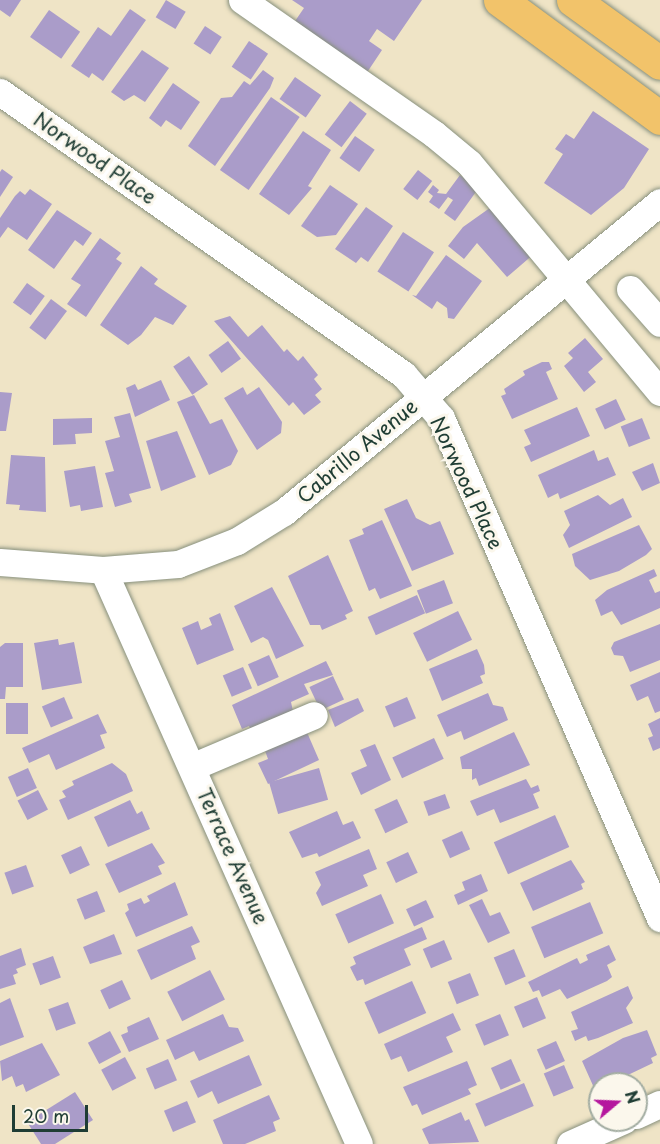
<!DOCTYPE html>
<html>
<head>
<meta charset="utf-8">
<style>
  body { margin:0 }
  #map { position:relative; width:660px; height:1144px; overflow:hidden; background:#efe4c6; font-family:"Playpen Sans",sans-serif }
  div>[style] { position:absolute }
  .building>* { inset:0; background:#aa9cc9; transform-origin:0 0 }
  .roads { filter:drop-shadow(0 0 2px #87907d) drop-shadow(0 0 2px #87907d) }
  .minor>* { height:27px; margin:-13.5px; padding:0 13.5px; transform-origin:13.5px; border-radius:13.5px; background:#fff }
  .major>* { height:33px; margin:-16.5px; padding:0 16.5px; transform-origin:16.5px; border-radius:16.5px; background:#f2c36a }
  span { translate:-50% -50%; white-space:nowrap; text-align:center; line-height:1.15; -webkit-text-stroke:6px #fbf7ec; paint-order:stroke }
  .street-label { font-size:20px; color:#1f3d34 }
  .north { position:absolute; left:588px; top:1072px; width:60px; height:60px; box-sizing:border-box; background:#fbf7ec; border:2px solid #a3ada2; border-radius:50%; rotate:71deg; font-size:16px; font-weight:700; line-height:24px; text-align:center; color:#1f3d34 }
  .north::after { content:''; display:block; margin:auto; width:21px; height:27px; background:#b5179e; clip-path:polygon(50% 0,100% 100%,50% 72%,0 100%) }
  .scale { position:absolute; left:12px; top:1105px; width:76px; height:27px; box-sizing:border-box; border:3px solid #1f3d34; border-top:0; padding-left:8px; font-size:18px; line-height:21px; white-space:nowrap; color:#1f3d34; -webkit-text-stroke:4px #fbf7ec; paint-order:stroke }
</style>
</head>
<body>
<div id="map">
  <div class="building">
    <div style="clip-path:polygon(0 0,21px 0,10px 17px,0 10px)"></div>
    <div style="left:166px;top:0;width:23px;height:20px;rotate:31deg"></div>
    <div style="clip-path:polygon(292px 0,422px 0,394px 41px,377px 29px,369px 41px,382px 50px,366px 74px,293px 24px,304px 8px)"></div>
    <div style="clip-path:polygon(130px 9px,146px 20px,103px 81px,92px 73px,89px 78px,71px 66px,98px 27px,111px 36px)"></div>
    <div style="left:49px;top:10px;width:38px;height:33px;rotate:35deg"></div>
    <div style="left:205px;top:26px;width:20px;height:21px;rotate:33deg"></div>
    <div style="left:249px;top:41px;width:23px;height:31px;rotate:34deg"></div>
    <div style="clip-path:polygon(142px 50px,169px 68px,145px 102px,134px 95px,124px 101px,111px 92px)"></div>
    <div style="clip-path:polygon(263px 70px,274px 78px,270px 88px,215px 166px,188px 146px,221px 98px,232px 97px,244px 81px,250px 85px)"></div>
    <div style="left:295px;top:77px;width:32px;height:27px;rotate:35deg"></div>
    <div style="clip-path:polygon(173px 83px,200px 102px,181px 130px,166px 120px,161px 127px,149px 118px)"></div>
    <div style="left:271px;top:97px;width:35px;height:89px;rotate:35deg"></div>
    <div style="left:350px;top:101px;width:21px;height:42px;rotate:37deg"></div>
    <div style="clip-path:polygon(593px 111px,649px 149px,624px 188px,591px 215px,544px 183px,563px 154px,555px 149px,566px 134px,574px 139px)"></div>
    <div style="clip-path:polygon(303px 131px,331px 150px,308px 186px,312px 188px,289px 215px,259px 194px)"></div>
    <div style="left:355px;top:136px;width:24px;height:27px;rotate:35deg"></div>
    <div style="clip-path:polygon(2px 169px,13px 177px,0 197px,0 172px)"></div>
    <div style="left:418px;top:170px;width:18px;height:24px;rotate:38deg"></div>
    <div style="clip-path:polygon(460px 175px,478px 189px,455px 221px,444px 213px,453px 200px,448px 197px,439px 209px,429px 202px,433px 196px,428px 192px,433px 185px,439px 190px,437px 193px,446px 194px)"></div>
    <div style="clip-path:polygon(330px 185px,358px 204px,336px 235px,317px 237px,301px 226px)"></div>
    <div style="clip-path:polygon(30px 189px,52px 204px,27px 240px,8px 227px,0 238px,0 218px,15px 196px,20px 191px,25px 195px)"></div>
    <div style="clip-path:polygon(494px 205px,535px 253px,507px 277px,477px 243px,464px 259px,448px 246px,463px 227px)"></div>
    <div style="clip-path:polygon(366px 207px,393px 226px,368px 262px,361px 257px,356px 263px,335px 249px)"></div>
    <div style="clip-path:polygon(57px 210px,92px 233px,83px 246px,75px 240px,54px 269px,28px 250px)"></div>
    <div style="left:403px;top:232px;width:37px;height:47px;rotate:33deg"></div>
    <div style="clip-path:polygon(100px 238px,121px 253px,116px 259px,122px 263px,86px 317px,67px 304px,81px 285px,71px 279px)"></div>
    <div style="clip-path:polygon(446px 255px,482px 281px,454px 319px,448px 318px,447px 308px,437px 301px,432px 309px,412px 295px,416px 296px)"></div>
    <div style="clip-path:polygon(141px 266px,158px 279px,154px 284px,187px 306px,173px 325px,155px 317px,141px 335px,128px 345px,100px 325px)"></div>
    <div style="left:27px;top:283px;width:22px;height:24px;rotate:36deg"></div>
    <div style="left:51px;top:299px;width:20px;height:36px;rotate:37deg"></div>
    <div style="clip-path:polygon(230px 316px,248px 337px,262px 325px,284px 352px,287px 349px,298px 361px,303px 356px,318px 375px,314px 379px,322px 389px,315px 395px,321px 402px,304px 415px,293px 402px,289px 406px,214px 321px)"></div>
    <div style="clip-path:polygon(585px 338px,603px 359px,588px 372px,596px 382px,584px 392px,564px 366px,573px 358px,568px 353px)"></div>
    <div style="left:228px;top:341px;width:22px;height:24px;rotate:54deg"></div>
    <div style="left:189px;top:356px;width:34px;height:19px;rotate:56deg"></div>
    <div style="clip-path:polygon(542px 362px,549px 362px,552px 369px,546px 372px,558px 399px,512px 419px,501px 396px,506px 394px,504px 389px,525px 375px,523px 371px)"></div>
    <div style="clip-path:polygon(161px 380px,170px 400px,135px 417px,126px 388px,135px 384px,138px 390px)"></div>
    <div style="clip-path:polygon(243px 387px,247px 395px,259px 387px,282px 422px,281px 433px,257px 450px,224px 398px)"></div>
    <div style="clip-path:polygon(0 392px,12px 393px,6px 431px,0 431px)"></div>
    <div style="clip-path:polygon(194px 395px,210px 424px,222px 419px,238px 451px,231px 465px,209px 475px,177px 402px)"></div>
    <div style="left:616px;top:399px;width:23px;height:23px;rotate:65deg"></div>
    <div style="clip-path:polygon(577px 407px,590px 436px,531px 462px,524px 447px,531px 444px,524px 430px)"></div>
    <div style="clip-path:polygon(130px 413px,151px 488px,129px 494px,132px 502px,115px 507px,105px 473px,114px 471px,105px 441px,120px 437px,114px 417px)"></div>
    <div style="clip-path:polygon(92px 418px,92px 433px,75px 434px,76px 444px,53px 445px,53px 419px)"></div>
    <div style="left:642px;top:418px;width:22px;height:23px;rotate:68deg"></div>
    <div style="clip-path:polygon(177px 431px,196px 477px,161px 491px,146px 441px)"></div>
    <div style="clip-path:polygon(594px 450px,598px 461px,608px 457px,616px 475px,560px 499px,558px 493px,548px 498px,538px 475px)"></div>
    <div style="clip-path:polygon(11px 455px,45px 457px,46px 512px,19px 510px,20px 505px,6px 504px)"></div>
    <div style="clip-path:polygon(653px 463px,660px 483px,642px 491px,632px 472px)"></div>
    <div style="clip-path:polygon(95px 466px,103px 507px,81px 511px,80px 505px,70px 507px,64px 471px)"></div>
    <div style="clip-path:polygon(598px 495px,610px 505px,623px 498px,632px 517px,569px 548px,563px 535px,570px 525px,564px 511px)"></div>
    <div style="clip-path:polygon(407px 499px,416px 518px,430px 525px,440px 521px,454px 554px,412px 571px,384px 509px)"></div>
    <div style="clip-path:polygon(382px 520px,412px 586px,380px 599px,375px 588px,369px 591px,349px 540px,364px 534px,362px 529px)"></div>
    <div style="clip-path:polygon(639px 525px,652px 549px,646px 555px,619px 571px,590px 580px,575px 566px,572px 554px)"></div>
    <div style="clip-path:polygon(328px 555px,353px 611px,345px 615px,347px 619px,322px 630px,320px 625px,310px 625px,288px 576px)"></div>
    <div style="clip-path:polygon(654px 569px,657px 576px,649px 580px,655px 593px,660px 591px,660px 608px,621px 625px,612px 611px,601px 616px,595px 600px,607px 590px)"></div>
    <div style="left:444px;top:580px;width:25px;height:29px;rotate:69deg"></div>
    <div style="clip-path:polygon(272px 587px,304px 646px,276px 659px,268px 640px,263px 637px,251px 643px,234px 606px)"></div>
    <div style="left:417px;top:595px;width:20px;height:54px;rotate:66deg"></div>
    <div style="left:458px;top:611px;width:32px;height:50px;rotate:64deg"></div>
    <div style="clip-path:polygon(220px 613px,234px 650px,197px 665px,182px 628px,198px 621px,201px 630px,212px 625px,209px 618px)"></div>
    <div style="clip-path:polygon(660px 624px,660px 660px,630px 672px,623px 656px,614px 655px,611px 648px,614px 642px)"></div>
    <div style="clip-path:polygon(58px 639px,59px 645px,74px 642px,82px 683px,42px 690px,34px 643px)"></div>
    <div style="clip-path:polygon(5px 643px,23px 643px,23px 687px,6px 687px,5px 699px,0 699px,0 647px)"></div>
    <div style="clip-path:polygon(477px 649px,484px 665px,485px 674px,480px 676px,483px 683px,442px 701px,429px 669px)"></div>
    <div style="left:269px;top:655px;width:24px;height:23px;rotate:66deg"></div>
    <div style="clip-path:polygon(326px 661px,333px 675px,304px 684px,309px 694px,291px 702px,294px 716px,253px 735px,249px 726px,242px 729px,232px 705px)"></div>
    <div style="left:243px;top:667px;width:23px;height:22px;rotate:67deg"></div>
    <div style="clip-path:polygon(660px 672px,660px 711px,655px 713px,648px 696px,637px 701px,630px 685px)"></div>
    <div style="left:333px;top:676px;width:26px;height:26px;rotate:65deg"></div>
    <div style="clip-path:polygon(488px 693px,493px 705px,503px 707px,508px 720px,464px 740px,461px 731px,447px 737px,437px 715px)"></div>
    <div style="left:64px;top:697px;width:23px;height:24px;rotate:67deg"></div>
    <div style="left:407px;top:697px;width:23px;height:24px;rotate:67deg"></div>
    <div style="clip-path:polygon(358px 698px,364px 711px,335px 727px,328px 710px)"></div>
    <div style="left:6px;top:703px;width:22px;height:31px"></div>
    <div style="clip-path:polygon(98px 714px,107px 733px,100px 735px,105px 748px,56px 770px,49px 754px,29px 763px,22px 748px)"></div>
    <div style="clip-path:polygon(660px 718px,660px 748px,653px 751px,648px 738px,653px 736px,648px 724px)"></div>
    <div style="clip-path:polygon(306px 730px,319px 760px,268px 784px,258px 763px,268px 759px,264px 748px)"></div>
    <div style="clip-path:polygon(514px 732px,530px 765px,479px 786px,476px 778px,472px 780px,472px 769px,462px 769px,460px 757px)"></div>
    <div style="left:434px;top:738px;width:23px;height:46px;rotate:65deg"></div>
    <div style="clip-path:polygon(375px 744px,391px 780px,361px 795px,351px 773px,367px 766px,360px 750px)"></div>
    <div style="clip-path:polygon(112px 763px,126px 774px,133px 791px,68px 820px,59px 800px,66px 797px,62px 791px,74px 785px,72px 781px)"></div>
    <div style="left:28px;top:768px;width:22px;height:22px;rotate:66deg"></div>
    <div style="left:319px;top:768px;width:33px;height:52px;rotate:74deg"></div>
    <div style="clip-path:polygon(526px 779px,531px 788px,538px 785px,540px 791px,533px 794px,539px 808px,500px 823px,494px 809px,477px 816px,470px 801px)"></div>
    <div style="left:38px;top:790px;width:22px;height:23px;rotate:63deg"></div>
    <div style="left:445px;top:794px;width:15px;height:23px;rotate:70deg"></div>
    <div style="left:397px;top:799px;width:26px;height:25px;rotate:65deg"></div>
    <div style="clip-path:polygon(130px 800px,137px 814px,142px 811px,150px 829px,108px 847px,94px 817px)"></div>
    <div style="clip-path:polygon(337px 811px,343px 825px,353px 821px,361px 838px,319px 857px,317px 853px,302px 858px,289px 832px)"></div>
    <div style="left:555px;top:815px;width:35px;height:67px;rotate:66deg"></div>
    <div style="left:462px;top:831px;width:20px;height:22px;rotate:66deg"></div>
    <div style="clip-path:polygon(152px 843px,165px 863px,158px 866px,162px 874px,119px 893px,105px 864px)"></div>
    <div style="left:81px;top:846px;width:21px;height:22px;rotate:65deg"></div>
    <div style="clip-path:polygon(369px 849px,377px 869px,363px 875px,368px 886px,322px 906px,316px 893px,321px 885px,315px 872px)"></div>
    <div style="left:408px;top:852px;width:23px;height:24px;rotate:65deg"></div>
    <div style="clip-path:polygon(571px 860px,585px 882px,581px 884px,583px 889px,533px 911px,520px 883px)"></div>
    <div style="left:26px;top:865px;width:23px;height:23px;rotate:70deg"></div>
    <div style="clip-path:polygon(481px 874px,488px 891px,458px 905px,454px 895px,465px 890px,462px 882px)"></div>
    <div style="clip-path:polygon(175px 882px,188px 915px,136px 937px,125px 913px,129px 910px,127px 904px,141px 898px,144px 904px,150px 901px,147px 896px)"></div>
    <div style="left:97px;top:891px;width:22px;height:22px;rotate:68deg"></div>
    <div style="left:381px;top:894px;width:32px;height:50px;rotate:66deg"></div>
    <div style="clip-path:polygon(482px 899px,490px 916px,500px 912px,510px 933px,488px 943px,469px 905px)"></div>
    <div style="left:426px;top:900px;width:19px;height:22px;rotate:65deg"></div>
    <div style="left:590px;top:902px;width:34px;height:64px;rotate:67deg"></div>
    <div style="clip-path:polygon(192px 926px,200px 942px,191px 946px,196px 959px,151px 980px,137px 950px)"></div>
    <div style="clip-path:polygon(422px 927px,427px 939px,404px 949px,411px 965px,365px 985px,363px 979px,357px 981px,350px 967px,356px 964px,353px 957px)"></div>
    <div style="clip-path:polygon(114px 934px,122px 954px,90px 964px,83px 947px)"></div>
    <div style="left:444px;top:940px;width:21px;height:23px;rotate:67deg"></div>
    <div style="clip-path:polygon(609px 945px,616px 960px,607px 965px,612px 977px,607px 981px,567px 999px,560px 989px,542px 997px,539px 990px,533px 992px,528px 982px,577px 958px,580px 964px,588px 960px,586px 955px)"></div>
    <div style="clip-path:polygon(21px 948px,26px 965px,16px 969px,18px 973px,13px 975px,16px 984px,0 989px,0 956px)"></div>
    <div style="left:514px;top:949px;width:30px;height:22px;rotate:67deg"></div>
    <div style="left:53px;top:956px;width:23px;height:22px;rotate:70deg"></div>
    <div style="left:210px;top:970px;width:33px;height:48px;rotate:63deg"></div>
    <div style="left:470px;top:973px;width:24px;height:24px;rotate:68deg"></div>
    <div style="left:122px;top:980px;width:21px;height:24px;rotate:65deg"></div>
    <div style="left:412px;top:981px;width:35px;height:52px;rotate:66deg"></div>
    <div style="clip-path:polygon(628px 986px,633px 998px,626px 1008px,633px 1023px,598px 1038px,588px 1041px,586px 1036px,575px 1041px,571px 1031px,578px 1029px,571px 1012px)"></div>
    <div style="left:537px;top:997px;width:23px;height:25px;rotate:67deg"></div>
    <div style="clip-path:polygon(10px 998px,24px 1037px,0 1046px,0 1003px)"></div>
    <div style="left:68px;top:1002px;width:23px;height:21px;rotate:70deg"></div>
    <div style="clip-path:polygon(453px 1013px,461px 1030px,446px 1037px,453px 1052px,408px 1072px,401px 1056px,391px 1060px,384px 1044px)"></div>
    <div style="clip-path:polygon(223px 1014px,229px 1027px,238px 1028px,244px 1041px,199px 1061px,194px 1051px,175px 1060px,166px 1040px)"></div>
    <div style="left:500px;top:1014px;width:23px;height:27px;rotate:67deg"></div>
    <div style="clip-path:polygon(149px 1017px,159px 1039px,129px 1052px,121px 1035px,128px 1032px,127px 1027px)"></div>
    <div style="clip-path:polygon(647px 1030px,657px 1055px,651px 1058px,653px 1063px,609px 1084px,600px 1084px,595px 1090px,582px 1061px,623px 1038px)"></div>
    <div style="left:110px;top:1031px;width:24px;height:25px;rotate:62deg"></div>
    <div style="left:556px;top:1041px;width:22px;height:21px;rotate:66deg"></div>
    <div style="clip-path:polygon(42px 1043px,60px 1075px,26px 1092px,23px 1084px,16px 1087px,12px 1076px,2px 1081px,0 1061px)"></div>
    <div style="clip-path:polygon(249px 1055px,262px 1085px,218px 1104px,212px 1091px,198px 1098px,190px 1081px)"></div>
    <div style="left:125px;top:1057px;width:24px;height:27px;rotate:62deg"></div>
    <div style="left:168px;top:1059px;width:23px;height:24px;rotate:67deg"></div>
    <div style="left:511px;top:1059px;width:24px;height:22px;rotate:66deg"></div>
    <div style="clip-path:polygon(467px 1061px,477px 1085px,468px 1089px,471px 1094px,422px 1115px,417px 1104px,412px 1106px,403px 1087px)"></div>
    <div style="left:564px;top:1065px;width:25px;height:22px;rotate:67deg"></div>
    <div style="left:524px;top:1083px;width:25px;height:53px;rotate:67deg"></div>
    <div style="clip-path:polygon(75px 1092px,93px 1120px,55px 1144px,41px 1144px,27px 1122px)"></div>
    <div style="clip-path:polygon(269px 1095px,280px 1119px,273px 1122px,276px 1131px,245px 1144px,223px 1144px,213px 1120px)"></div>
    <div style="left:187px;top:1101px;width:23px;height:25px;rotate:67deg"></div>
    <div style="clip-path:polygon(461px 1112px,465px 1121px,469px 1119px,479px 1142px,429px 1144px,422px 1129px)"></div>
  </div>
  <div class="roads">
    <div class="minor">
      <div style="left:242px;top:0;width:234px;rotate:34.9deg"></div>
      <div style="left:434px;top:134px;width:45px;rotate:39.6deg"></div>
      <div style="left:469px;top:163px;width:298px;rotate:50.2deg"></div>
      <div style="left:0;top:92px;width:493px;rotate:35deg"></div>
      <div style="left:404px;top:375px;width:57px;rotate:49.3deg"></div>
      <div style="left:441px;top:418px;width:546px;rotate:66.35deg"></div>
      <div style="left:630px;top:289px;width:45px;rotate:48.6deg"></div>
      <div style="left:0;top:562px;width:103px;rotate:4.4deg"></div>
      <div style="left:103px;top:570px;width:75px;rotate:-4.6deg"></div>
      <div style="left:178px;top:564px;width:63px;rotate:-21.3deg"></div>
      <div style="left:237px;top:541px;width:55px;rotate:-31.7deg"></div>
      <div style="left:284px;top:512px;width:487px;rotate:-39.5deg"></div>
      <div style="left:103px;top:570px;width:628px;rotate:65.96deg"></div>
      <div style="left:194px;top:766px;width:130px;rotate:-23deg"></div>
      <div style="left:636px;top:1115px;width:26px;rotate:-25deg"></div>
      <div style="left:570px;top:1144px;width:59px;rotate:-24deg"></div>
    </div>
    <div class="major">
      <div style="left:500px;top:0;width:199px;rotate:36.4deg"></div>
      <div style="left:573px;top:0;width:107px;rotate:35.9deg"></div>
    </div>
  </div>
  <div class="street-label">
    <span style="left:95px;top:158px;rotate:35deg">Norwood Place</span>
    <span style="left:357px;top:451px;rotate:-40deg">Cabrillo Avenue</span>
    <span style="left:467px;top:483px;rotate:65deg">Norwood Place</span>
    <span style="left:233px;top:856px;rotate:66deg">Terrace Avenue</span>
  </div>
  <div class="north">N</div>
  <div class="scale">20 m</div>
</div>
</body>
</html>
